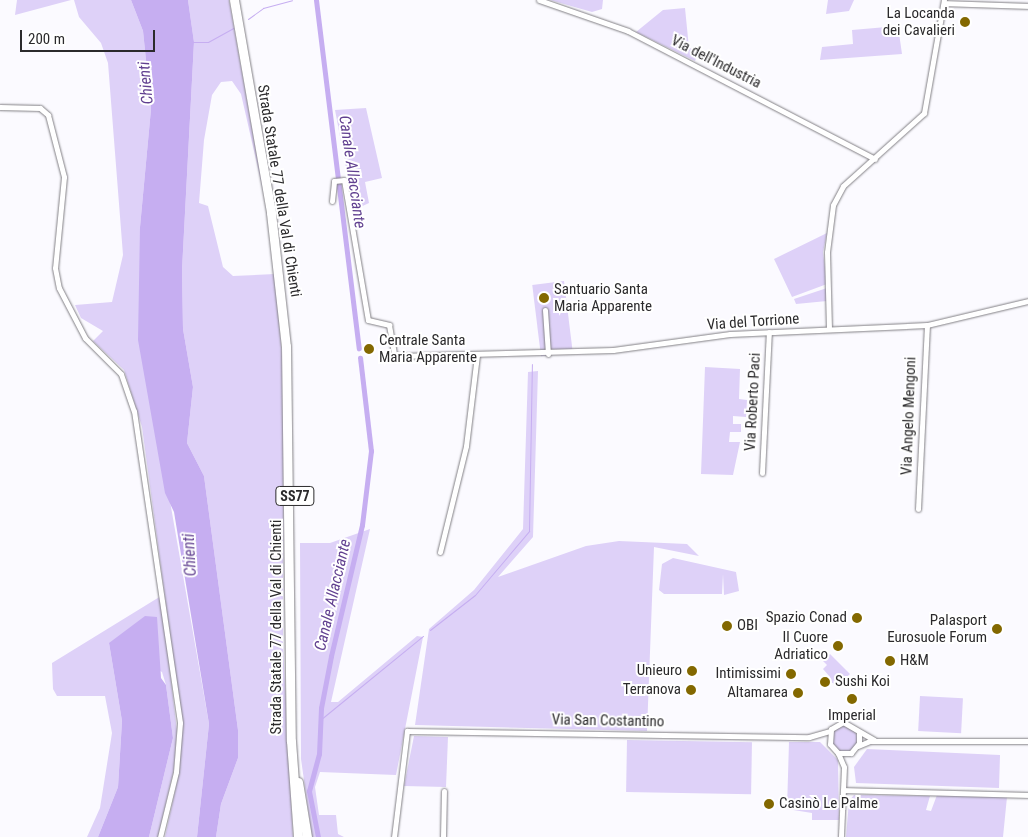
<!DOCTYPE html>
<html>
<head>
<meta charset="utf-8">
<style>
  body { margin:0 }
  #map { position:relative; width:1028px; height:837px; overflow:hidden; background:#fbfaff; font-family:"Roboto Condensed",sans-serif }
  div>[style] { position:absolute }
  .green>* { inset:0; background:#ded1f8; transform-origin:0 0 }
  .round { border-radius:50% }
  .water>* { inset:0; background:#c6aef1 }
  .stream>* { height:1px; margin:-0.5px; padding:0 0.5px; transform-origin:0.5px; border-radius:0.5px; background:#c6aef1 }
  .canal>* { height:5px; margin:-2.5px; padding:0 2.5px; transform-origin:2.5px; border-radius:2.5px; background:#c6aef1 }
  .roads { filter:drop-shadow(0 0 1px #828085) drop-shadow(0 0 1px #828085) }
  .street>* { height:5px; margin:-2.5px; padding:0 2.5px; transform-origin:2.5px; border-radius:2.5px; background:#fff }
  .highway>* { height:9px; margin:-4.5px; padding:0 4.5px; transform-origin:4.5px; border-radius:4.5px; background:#fff }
  .dots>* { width:14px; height:14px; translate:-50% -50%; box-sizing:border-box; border:2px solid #fff; border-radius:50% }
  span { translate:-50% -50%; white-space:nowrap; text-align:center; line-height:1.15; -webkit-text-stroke:4px #fff; paint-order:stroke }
  .shield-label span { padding:1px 4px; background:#fff; border:1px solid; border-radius:4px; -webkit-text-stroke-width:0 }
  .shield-label { font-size:14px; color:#2b2a2c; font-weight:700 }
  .poi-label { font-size:15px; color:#2b2a2c }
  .right { translate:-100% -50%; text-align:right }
  .left { translate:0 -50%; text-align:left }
  .street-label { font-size:15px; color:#2b2a2c }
  .water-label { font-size:16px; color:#614090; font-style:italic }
  .scale { position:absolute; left:20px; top:30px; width:135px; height:22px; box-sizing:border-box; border:2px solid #2b2a2c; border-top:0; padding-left:6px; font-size:15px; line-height:18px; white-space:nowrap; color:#2b2a2c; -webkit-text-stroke:4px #fff; paint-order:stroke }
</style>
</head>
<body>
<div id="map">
  <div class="green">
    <div style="clip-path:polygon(17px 0,71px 0,15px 15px)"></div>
    <div style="clip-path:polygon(74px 0,131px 0,143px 31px,151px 109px,140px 227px,157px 427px,209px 724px,197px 837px,165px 837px,179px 773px,182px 723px,142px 427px,124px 370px,93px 341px,103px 331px,81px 318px,75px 305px,112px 302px,123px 255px,108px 63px,101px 43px,79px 17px)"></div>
    <div style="clip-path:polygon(188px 0,229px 0,264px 195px,241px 94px,232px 81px,221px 82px,212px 95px,204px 140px,199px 203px,208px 206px,223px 267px,233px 276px,275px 274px,284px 380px,283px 645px,293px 837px,216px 837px,221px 804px,238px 758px,238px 730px,204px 476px,187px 443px,193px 387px,183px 329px,182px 270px,194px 42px)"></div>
    <div style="clip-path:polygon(550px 0,603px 0,602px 9px,592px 12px)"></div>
    <div style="clip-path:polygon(828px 0,854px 0,849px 11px,826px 14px)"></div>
    <div style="clip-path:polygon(685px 8px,689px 48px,699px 51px,695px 61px,636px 32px,663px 10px)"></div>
    <div style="clip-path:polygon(898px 26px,902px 54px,820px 60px,822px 47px,853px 44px,852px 30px)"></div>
    <div style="clip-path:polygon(366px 108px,382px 178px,365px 182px,369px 203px,354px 210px,335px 110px)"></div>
    <div style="clip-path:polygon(827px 233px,823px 252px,827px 284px,792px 297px,774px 259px)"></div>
    <div style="left:564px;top:281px;width:72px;height:32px;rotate:83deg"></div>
    <div style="clip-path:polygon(827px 288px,827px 301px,796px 304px,794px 299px)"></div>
    <div style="clip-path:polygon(705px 367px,740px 369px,739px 399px,747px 400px,746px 417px,733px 416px,733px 424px,741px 424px,741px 432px,730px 432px,729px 442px,740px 442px,733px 475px,701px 474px)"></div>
    <div style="clip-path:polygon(538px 371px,533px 537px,498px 577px,586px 546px,619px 541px,687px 544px,699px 556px,654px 547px,647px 731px,415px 725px,429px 629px,474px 590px,523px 529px,528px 372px)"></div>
    <div style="clip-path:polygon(370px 529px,331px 702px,338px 702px,417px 636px,423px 637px,396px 775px,320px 772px,315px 787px,319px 815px,336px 815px,338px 834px,344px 837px,312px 837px,301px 759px,300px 543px,330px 543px)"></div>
    <div style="clip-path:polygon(673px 558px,736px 572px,739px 591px,724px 595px,723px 574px,722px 594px,664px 594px,659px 590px,662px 564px)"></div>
    <div style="clip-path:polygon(161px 596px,177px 731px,174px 769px,158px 837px,149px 837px,173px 738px,166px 685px,162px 672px,109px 643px,122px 721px,118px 787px,98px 837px,87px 837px,100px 808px,112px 733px,105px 696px,57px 696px,53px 689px,52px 663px)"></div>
    <div style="clip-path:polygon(830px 654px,850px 674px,838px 685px,827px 681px,830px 677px,823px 669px,827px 665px,823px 661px)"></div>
    <div style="left:920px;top:696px;width:43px;height:35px;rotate:3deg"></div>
    <div class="round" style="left:831px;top:726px;width:26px;height:26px"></div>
    <div style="clip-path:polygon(414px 736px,448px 737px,446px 787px,404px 786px)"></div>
    <div style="left:627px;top:740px;width:125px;height:52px;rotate:1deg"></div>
    <div style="clip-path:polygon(789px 742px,820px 742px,838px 760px,839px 820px,812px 820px,812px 813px,787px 809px)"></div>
    <div style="clip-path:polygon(867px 749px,1000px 755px,999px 788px,856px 783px,854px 767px)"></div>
    <div style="clip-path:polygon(854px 795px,930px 796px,926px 810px,931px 811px,937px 795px,1007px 797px,1003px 837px,846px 837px,849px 801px)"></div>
  </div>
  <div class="water">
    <div style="clip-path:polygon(131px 0,188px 0,194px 42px,182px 270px,183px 329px,193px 387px,187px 443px,204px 476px,238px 730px,238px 758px,221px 804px,216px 837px,197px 837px,209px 724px,174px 512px,165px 493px,138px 340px,140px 227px,151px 109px,143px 31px)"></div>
    <div style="clip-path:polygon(145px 616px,157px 617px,161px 678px,166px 685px,173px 738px,149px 837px,98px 837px,118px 787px,122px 721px,109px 643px)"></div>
  </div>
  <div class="stream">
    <div style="left:248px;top:19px;width:19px;rotate:-36deg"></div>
    <div style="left:263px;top:8px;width:30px;rotate:-15deg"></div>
    <div style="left:193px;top:42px;width:15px"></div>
    <div style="left:208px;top:42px;width:29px;rotate:-29deg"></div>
    <div style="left:430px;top:630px;width:57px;rotate:-37.9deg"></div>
    <div style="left:475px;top:595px;width:84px;rotate:-49.8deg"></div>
    <div style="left:529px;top:531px;width:167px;rotate:-89deg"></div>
    <div style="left:320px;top:720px;width:133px;rotate:-39.2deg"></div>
  </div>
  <div class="canal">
    <div style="left:316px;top:0;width:351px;rotate:83deg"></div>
    <div style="left:318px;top:837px;width:47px;rotate:-101.1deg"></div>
    <div style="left:309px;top:791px;width:38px;rotate:-75deg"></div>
    <div style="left:319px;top:754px;width:46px;rotate:-87.5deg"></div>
    <div style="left:321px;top:708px;width:53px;rotate:-79.1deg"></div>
    <div style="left:331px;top:656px;width:135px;rotate:-76.7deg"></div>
    <div style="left:362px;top:525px;width:75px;rotate:-83.1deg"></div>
    <div style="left:371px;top:451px;width:94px;rotate:-96.7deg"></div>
  </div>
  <div class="roads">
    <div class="street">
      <div style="left:539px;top:0;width:94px;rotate:19.2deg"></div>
      <div style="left:628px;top:31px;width:278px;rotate:27.4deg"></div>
      <div style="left:944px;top:3px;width:84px;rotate:2deg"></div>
      <div style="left:0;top:107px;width:40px;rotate:1.4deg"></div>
      <div style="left:40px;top:108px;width:11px;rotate:41deg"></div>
      <div style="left:48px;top:115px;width:64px;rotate:75.5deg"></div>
      <div style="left:64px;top:177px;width:91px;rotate:95.6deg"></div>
      <div style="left:55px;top:268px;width:20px;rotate:79deg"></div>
      <div style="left:59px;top:288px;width:56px;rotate:62.5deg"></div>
      <div style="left:85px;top:338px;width:51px;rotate:45deg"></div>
      <div style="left:121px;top:374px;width:39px;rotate:71deg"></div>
      <div style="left:134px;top:411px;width:315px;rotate:81.6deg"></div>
      <div style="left:180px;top:723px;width:49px;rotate:94.7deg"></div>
      <div style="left:176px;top:772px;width:67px;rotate:103.8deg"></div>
      <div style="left:332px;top:201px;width:20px;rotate:-84deg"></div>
      <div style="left:334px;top:181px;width:10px;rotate:-6deg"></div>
      <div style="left:344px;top:180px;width:142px;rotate:80.3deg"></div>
      <div style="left:368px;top:320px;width:22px;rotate:13deg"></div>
      <div style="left:389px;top:325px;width:29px;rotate:80deg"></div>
      <div style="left:394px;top:354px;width:5px;rotate:22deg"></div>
      <div style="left:399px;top:356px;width:214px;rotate:-1.6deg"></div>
      <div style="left:613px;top:350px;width:118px;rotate:-7.8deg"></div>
      <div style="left:730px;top:334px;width:197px;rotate:-2.6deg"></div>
      <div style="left:927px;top:325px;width:104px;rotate:-13.4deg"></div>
      <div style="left:545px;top:310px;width:44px;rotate:86.1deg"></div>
      <div style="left:829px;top:329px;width:77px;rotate:-91.5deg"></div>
      <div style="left:827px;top:252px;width:47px;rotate:-82.7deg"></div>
      <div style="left:833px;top:205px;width:21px;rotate:-62deg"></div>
      <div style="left:843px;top:186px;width:109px;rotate:-42deg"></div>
      <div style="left:924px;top:113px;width:115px;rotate:-80deg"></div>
      <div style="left:762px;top:473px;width:141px;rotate:-87.2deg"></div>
      <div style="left:918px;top:509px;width:184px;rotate:-87.2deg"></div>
      <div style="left:440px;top:552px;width:109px;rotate:-76.2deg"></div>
      <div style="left:466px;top:446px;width:92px;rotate:-83.1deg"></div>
      <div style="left:859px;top:732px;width:11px;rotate:90deg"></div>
      <div style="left:859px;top:743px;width:13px;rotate:129deg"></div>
      <div style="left:851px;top:753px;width:13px;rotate:180deg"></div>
      <div style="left:838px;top:753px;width:12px;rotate:-132deg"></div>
      <div style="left:830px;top:744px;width:15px;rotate:-86deg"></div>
      <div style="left:831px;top:729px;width:14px;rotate:-30deg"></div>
      <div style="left:843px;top:722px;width:36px;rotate:30deg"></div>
      <div style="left:858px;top:746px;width:13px;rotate:-23deg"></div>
      <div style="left:870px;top:741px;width:158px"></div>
      <div style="left:838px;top:753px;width:15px;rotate:67deg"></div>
      <div style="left:844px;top:767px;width:70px;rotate:92.5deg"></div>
      <div style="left:843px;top:790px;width:185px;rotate:1.5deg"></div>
      <div style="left:394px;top:837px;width:107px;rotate:-83deg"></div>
      <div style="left:407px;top:731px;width:402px;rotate:0.9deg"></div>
      <div style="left:809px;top:737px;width:22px;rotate:-16deg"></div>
      <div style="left:443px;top:837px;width:46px;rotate:-88.8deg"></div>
    </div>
    <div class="highway">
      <div style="left:234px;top:0;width:216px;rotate:80.1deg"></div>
      <div style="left:271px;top:213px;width:134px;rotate:83.6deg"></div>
      <div style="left:286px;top:346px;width:395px;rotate:89.3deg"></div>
      <div style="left:291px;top:741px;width:96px;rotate:85.8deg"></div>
      <div style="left:298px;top:782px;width:56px;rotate:80.7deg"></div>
    </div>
  </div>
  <div class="dots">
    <div style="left:965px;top:22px;background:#836800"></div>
    <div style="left:544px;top:298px;background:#836800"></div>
    <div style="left:369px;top:349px;background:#836800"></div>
    <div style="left:857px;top:618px;background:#836800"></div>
    <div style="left:727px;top:626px;background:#836800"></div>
    <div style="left:997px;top:629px;background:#836800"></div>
    <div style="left:838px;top:646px;background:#836800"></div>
    <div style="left:890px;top:661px;background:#836800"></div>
    <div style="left:692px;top:671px;background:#836800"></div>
    <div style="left:791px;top:674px;background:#836800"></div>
    <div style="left:825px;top:682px;background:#836800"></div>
    <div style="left:691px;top:690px;background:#836800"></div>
    <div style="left:798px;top:693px;background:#836800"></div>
    <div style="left:852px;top:699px;background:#836800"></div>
    <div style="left:769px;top:804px;background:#836800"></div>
  </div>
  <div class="shield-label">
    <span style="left:295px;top:496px">SS77</span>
  </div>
  <div class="poi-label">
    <span class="right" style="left:955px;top:22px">La Locanda<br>dei Cavalieri</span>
    <span class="left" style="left:554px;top:298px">Santuario Santa<br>Maria Apparente</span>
    <span class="left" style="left:379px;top:349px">Centrale Santa<br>Maria Apparente</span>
    <span class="right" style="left:847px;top:618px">Spazio Conad</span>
    <span class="right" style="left:987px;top:629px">Palasport<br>Eurosuole Forum</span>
    <span class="left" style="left:737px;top:626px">OBI</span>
    <span class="right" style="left:828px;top:646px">Il Cuore<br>Adriatico</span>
    <span class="left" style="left:900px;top:661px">H&amp;M</span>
    <span class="right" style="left:682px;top:671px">Unieuro</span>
    <span class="right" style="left:781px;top:674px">Intimissimi</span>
    <span class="left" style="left:835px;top:682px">Sushi Koi</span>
    <span class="right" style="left:681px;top:690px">Terranova</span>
    <span class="right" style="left:788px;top:693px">Altamarea</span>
    <span style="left:852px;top:716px">Imperial</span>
    <span class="left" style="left:779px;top:804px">Casinò Le Palme</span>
  </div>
  <div class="street-label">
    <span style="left:716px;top:62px;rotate:27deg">Via dell'Industria</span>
    <span style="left:279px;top:191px;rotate:81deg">Strada Statale 77 della Val di Chienti</span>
    <span style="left:753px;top:322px;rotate:-4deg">Via del Torrione</span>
    <span style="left:753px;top:402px;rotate:-87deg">Via Roberto Paci</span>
    <span style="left:909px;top:416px;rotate:-88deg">Via Angelo Mengoni</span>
    <span style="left:277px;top:627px;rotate:-90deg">Strada Statale 77 della Val di Chienti</span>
    <span style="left:608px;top:721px;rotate:1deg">Via San Costantino</span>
  </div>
  <div class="water-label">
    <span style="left:146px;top:83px;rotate:-95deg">Chienti</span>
    <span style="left:352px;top:172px;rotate:82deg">Canale Allacciante</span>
    <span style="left:190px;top:555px;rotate:-93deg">Chienti</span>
    <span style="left:333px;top:595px;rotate:-77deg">Canale Allacciante</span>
  </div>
  <div class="scale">200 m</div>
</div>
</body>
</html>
